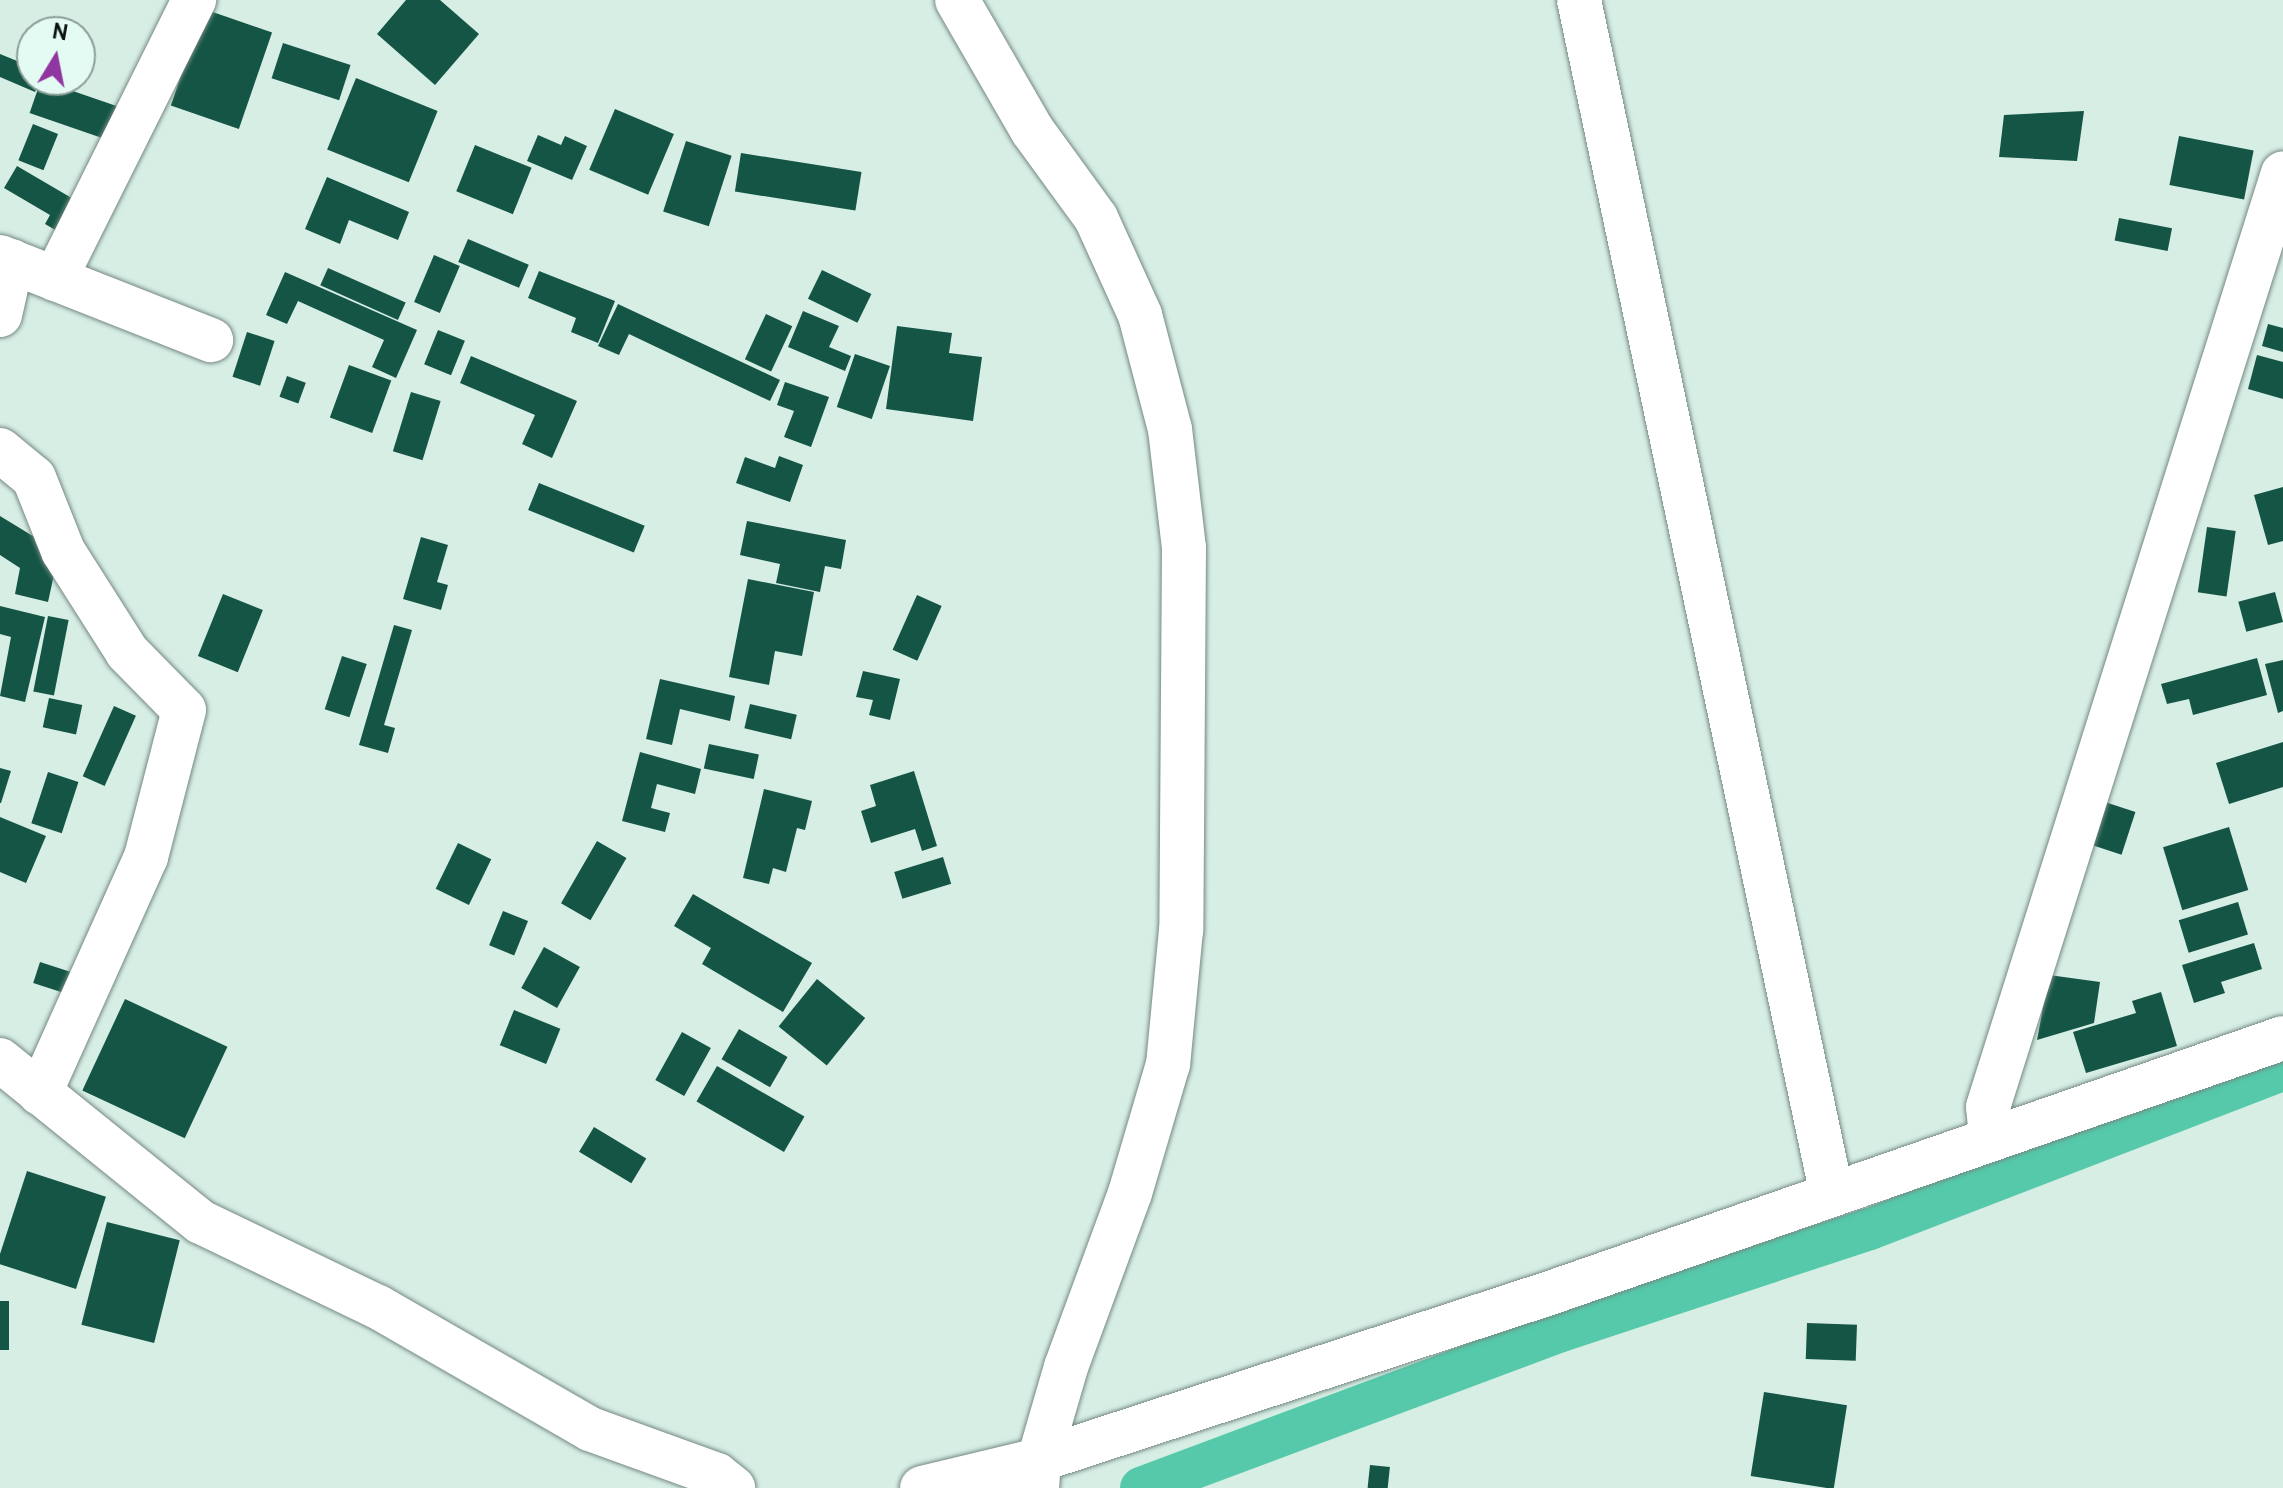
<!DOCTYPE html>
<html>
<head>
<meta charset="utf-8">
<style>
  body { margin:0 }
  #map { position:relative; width:2283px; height:1488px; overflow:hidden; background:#d7eee5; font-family:Overpass,sans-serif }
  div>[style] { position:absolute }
  .canal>* { height:42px; margin:-21px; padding:0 21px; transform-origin:21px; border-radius:21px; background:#55c9aa }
  .building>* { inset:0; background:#145545; transform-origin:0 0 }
  .roads { filter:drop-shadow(0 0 2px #748982) drop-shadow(0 0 2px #748982) }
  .minor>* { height:44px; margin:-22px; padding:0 22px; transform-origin:22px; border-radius:22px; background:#fff }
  span { translate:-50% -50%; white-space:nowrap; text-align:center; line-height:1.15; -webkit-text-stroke:8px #e4fbf3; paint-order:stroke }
  .north { position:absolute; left:16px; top:16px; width:80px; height:80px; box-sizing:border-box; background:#e4fbf3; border:2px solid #8d9e99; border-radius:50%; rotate:10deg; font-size:22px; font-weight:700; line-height:32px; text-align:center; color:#0b1311 }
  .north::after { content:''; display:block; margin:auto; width:28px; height:36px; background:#9136a0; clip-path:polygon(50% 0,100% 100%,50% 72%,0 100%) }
</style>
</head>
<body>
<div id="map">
  <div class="canal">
    <div style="left:1141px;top:1488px;width:448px;rotate:-20.5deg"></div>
    <div style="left:1561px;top:1331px;width:325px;rotate:-18.3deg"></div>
    <div style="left:1870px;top:1229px;width:443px;rotate:-21.1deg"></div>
  </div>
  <div class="building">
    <div style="clip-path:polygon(406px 0,440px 0,479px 34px,435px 85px,377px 34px)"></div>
    <div style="left:204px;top:9px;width:72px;height:102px;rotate:19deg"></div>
    <div style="left:283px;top:43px;width:71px;height:37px;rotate:18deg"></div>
    <div style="clip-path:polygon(0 54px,32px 67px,32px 80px,40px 80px,35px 92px,0 77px)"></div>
    <div style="left:356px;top:78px;width:88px;height:77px;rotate:22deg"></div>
    <div style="left:41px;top:80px;width:92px;height:35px;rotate:19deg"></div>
    <div style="left:615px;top:109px;width:64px;height:66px;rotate:23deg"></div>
    <div style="clip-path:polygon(2084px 111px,2077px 161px,1999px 157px,2004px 115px)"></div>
    <div style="left:33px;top:124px;width:27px;height:39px;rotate:22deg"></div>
    <div style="clip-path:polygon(538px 135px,561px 145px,565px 136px,587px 146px,572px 180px,527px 161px)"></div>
    <div style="left:2179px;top:136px;width:76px;height:50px;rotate:11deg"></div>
    <div style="left:686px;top:141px;width:48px;height:74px;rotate:18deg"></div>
    <div style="left:475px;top:145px;width:61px;height:50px;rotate:22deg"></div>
    <div style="left:741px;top:153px;width:122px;height:39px;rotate:9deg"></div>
    <div style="clip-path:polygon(17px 166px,87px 207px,69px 238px,45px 224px,50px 215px,4px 188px)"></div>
    <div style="clip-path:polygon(327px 177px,409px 212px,398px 240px,349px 220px,340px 244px,305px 229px)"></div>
    <div style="left:2119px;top:218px;width:54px;height:23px;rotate:11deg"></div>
    <div style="left:468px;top:239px;width:66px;height:25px;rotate:23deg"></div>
    <div style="left:434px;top:255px;width:28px;height:51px;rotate:23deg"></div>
    <div style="left:328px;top:268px;width:85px;height:19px;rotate:24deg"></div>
    <div style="left:822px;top:270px;width:55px;height:32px;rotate:26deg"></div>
    <div style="clip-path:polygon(539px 271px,615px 301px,598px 343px,571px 332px,576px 318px,528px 298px)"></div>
    <div style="clip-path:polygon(285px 272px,417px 330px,396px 378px,372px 367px,384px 340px,298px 301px,287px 324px,266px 315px)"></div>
    <div style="clip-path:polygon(618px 304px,780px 380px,770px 401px,629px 334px,619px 355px,598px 346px)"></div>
    <div style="clip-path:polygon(803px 311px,839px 326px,829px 347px,851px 356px,845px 371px,788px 347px)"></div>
    <div style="left:766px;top:314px;width:29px;height:50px;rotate:25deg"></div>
    <div style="clip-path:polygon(2268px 324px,2283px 328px,2283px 352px,2262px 346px)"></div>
    <div style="clip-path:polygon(897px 326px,952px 333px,949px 353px,982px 357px,973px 421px,886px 409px)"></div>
    <div style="left:438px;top:330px;width:29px;height:37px;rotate:22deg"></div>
    <div style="left:247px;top:332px;width:29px;height:47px;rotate:18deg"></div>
    <div style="left:855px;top:354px;width:37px;height:56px;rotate:19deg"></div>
    <div style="clip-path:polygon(2257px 355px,2283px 362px,2283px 399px,2248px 389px)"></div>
    <div style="clip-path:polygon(471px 356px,577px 401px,552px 458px,522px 444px,535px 415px,460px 383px)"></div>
    <div style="left:349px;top:365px;width:45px;height:56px;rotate:20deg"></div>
    <div style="left:287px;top:376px;width:20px;height:22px;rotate:20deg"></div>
    <div style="clip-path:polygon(785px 382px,829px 397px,811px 447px,784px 437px,794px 411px,777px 405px)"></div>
    <div style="left:411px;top:392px;width:31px;height:62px;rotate:17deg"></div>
    <div style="clip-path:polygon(779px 456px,803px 465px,790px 502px,736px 483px,745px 457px,775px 468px)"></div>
    <div style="left:539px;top:483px;width:114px;height:29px;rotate:22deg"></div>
    <div style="clip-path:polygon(2283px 487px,2283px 541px,2268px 545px,2254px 495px)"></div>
    <div style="clip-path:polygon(0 516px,59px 552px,48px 602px,15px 594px,20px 568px,0 555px)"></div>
    <div style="clip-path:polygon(747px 521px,846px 540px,841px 569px,825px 566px,820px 592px,776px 583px,780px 564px,740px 555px)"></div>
    <div style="left:2207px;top:527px;width:29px;height:66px;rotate:8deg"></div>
    <div style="clip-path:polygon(421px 537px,448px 545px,437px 582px,448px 585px,441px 610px,403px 599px)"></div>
    <div style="clip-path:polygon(748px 579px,814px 592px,802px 656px,775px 651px,769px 685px,729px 677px)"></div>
    <div style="left:2275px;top:592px;width:31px;height:38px;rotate:75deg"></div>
    <div style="left:223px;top:594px;width:43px;height:67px;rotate:22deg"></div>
    <div style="left:917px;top:595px;width:27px;height:60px;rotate:24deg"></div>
    <div style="clip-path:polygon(0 606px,45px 617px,25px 702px,0 696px,11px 637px,0 634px)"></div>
    <div style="left:48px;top:616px;width:21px;height:77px;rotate:11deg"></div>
    <div style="clip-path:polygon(394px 625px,412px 630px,384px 725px,395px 728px,388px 753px,359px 745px)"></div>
    <div style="left:342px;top:656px;width:26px;height:56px;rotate:18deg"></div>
    <div style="clip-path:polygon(2257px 658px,2267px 695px,2193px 715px,2189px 699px,2167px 704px,2161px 684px)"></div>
    <div style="clip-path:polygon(2283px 660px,2283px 711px,2278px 713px,2265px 664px)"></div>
    <div style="clip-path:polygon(863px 671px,900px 679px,890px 720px,869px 715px,873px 700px,856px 697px)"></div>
    <div style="clip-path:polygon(660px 679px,735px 696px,730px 721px,680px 709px,672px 745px,646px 739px)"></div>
    <div style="left:49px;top:698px;width:34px;height:30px;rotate:12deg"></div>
    <div style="left:750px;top:704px;width:48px;height:25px;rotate:13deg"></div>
    <div style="left:114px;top:706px;width:24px;height:77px;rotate:24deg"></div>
    <div style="clip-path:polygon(2283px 742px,2283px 787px,2229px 804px,2216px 763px)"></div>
    <div style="left:709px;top:744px;width:51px;height:25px;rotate:12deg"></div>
    <div style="clip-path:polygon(640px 752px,701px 769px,695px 794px,657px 784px,651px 808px,670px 813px,665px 832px,622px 821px)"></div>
    <div style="clip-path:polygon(0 768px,11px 771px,1px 803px,0 803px)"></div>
    <div style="clip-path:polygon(914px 771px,937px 846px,922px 851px,915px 829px,871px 843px,861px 811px,876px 806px,870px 785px)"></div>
    <div style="left:48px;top:772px;width:32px;height:54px;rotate:18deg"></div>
    <div style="clip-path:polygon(764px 789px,812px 801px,805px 830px,797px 828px,786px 872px,773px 868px,769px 884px,743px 878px)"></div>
    <div style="left:2105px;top:802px;width:32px;height:45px;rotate:18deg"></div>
    <div style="clip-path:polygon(0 817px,46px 836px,26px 883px,0 872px)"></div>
    <div style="left:2229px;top:827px;width:66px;height:69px;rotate:73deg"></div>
    <div style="left:597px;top:841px;width:34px;height:72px;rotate:30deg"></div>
    <div style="left:458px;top:843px;width:37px;height:51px;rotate:26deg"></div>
    <div style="left:943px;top:857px;width:28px;height:51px;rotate:73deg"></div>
    <div style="clip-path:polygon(693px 894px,812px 963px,783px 1012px,702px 964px,711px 948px,674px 926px)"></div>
    <div style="left:2238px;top:902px;width:34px;height:62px;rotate:73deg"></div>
    <div style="left:503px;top:911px;width:27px;height:37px;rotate:22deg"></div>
    <div style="clip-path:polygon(2254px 943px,2262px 969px,2221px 982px,2225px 993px,2194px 1003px,2182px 965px)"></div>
    <div style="left:544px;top:947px;width:41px;height:47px;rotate:29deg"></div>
    <div style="left:40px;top:962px;width:39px;height:22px;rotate:18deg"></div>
    <div style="clip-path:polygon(2049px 975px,2100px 982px,2094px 1023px,2037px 1040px)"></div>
    <div style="left:817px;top:979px;width:62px;height:61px;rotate:39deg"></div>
    <div style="clip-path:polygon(2161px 992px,2177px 1046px,2086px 1073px,2073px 1032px,2136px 1013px,2132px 1001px)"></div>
    <div style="left:125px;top:999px;width:113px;height:101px;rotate:25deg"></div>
    <div style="left:514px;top:1010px;width:50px;height:38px;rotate:22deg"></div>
    <div style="left:739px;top:1029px;width:56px;height:35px;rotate:30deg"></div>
    <div style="left:682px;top:1032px;width:33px;height:55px;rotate:29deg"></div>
    <div style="left:717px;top:1066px;width:101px;height:41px;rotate:30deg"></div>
    <div style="left:594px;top:1127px;width:61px;height:29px;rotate:31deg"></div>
    <div style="left:27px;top:1171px;width:83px;height:97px;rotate:18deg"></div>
    <div style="left:107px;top:1222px;width:75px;height:106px;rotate:14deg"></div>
    <div style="left:0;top:1301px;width:9px;height:49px"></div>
    <div style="left:1807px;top:1323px;width:50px;height:36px;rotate:2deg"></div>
    <div style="left:1764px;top:1392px;width:84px;height:85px;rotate:9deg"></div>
    <div style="left:1370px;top:1465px;width:20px;height:23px;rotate:6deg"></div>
  </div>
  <div class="roads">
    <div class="minor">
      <div style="left:957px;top:0;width:150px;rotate:60deg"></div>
      <div style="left:1032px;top:130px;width:109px;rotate:54deg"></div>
      <div style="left:1096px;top:218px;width:107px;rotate:65.6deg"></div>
      <div style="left:1140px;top:315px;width:118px;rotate:75.3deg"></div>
      <div style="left:1170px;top:429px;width:120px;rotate:83.3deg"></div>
      <div style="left:1184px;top:548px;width:382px;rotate:90.4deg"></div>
      <div style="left:1181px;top:930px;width:135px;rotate:95.5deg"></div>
      <div style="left:1168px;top:1064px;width:134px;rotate:106.4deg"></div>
      <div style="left:1130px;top:1193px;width:185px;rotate:110.2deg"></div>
      <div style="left:1066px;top:1367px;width:97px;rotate:106.2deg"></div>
      <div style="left:1039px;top:1460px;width:28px;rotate:94deg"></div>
      <div style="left:1579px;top:0;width:1221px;rotate:78.05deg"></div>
      <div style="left:0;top:257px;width:227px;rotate:21.5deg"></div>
      <div style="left:55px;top:279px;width:312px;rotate:-63.5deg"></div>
      <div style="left:0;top:315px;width:55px;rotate:-77.5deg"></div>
      <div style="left:0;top:450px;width:44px;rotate:39.5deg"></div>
      <div style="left:34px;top:478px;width:79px;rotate:68.3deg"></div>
      <div style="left:63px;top:551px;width:120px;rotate:57.6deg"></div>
      <div style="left:127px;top:652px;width:81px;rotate:45.5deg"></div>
      <div style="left:184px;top:710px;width:152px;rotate:104.5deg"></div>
      <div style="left:146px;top:857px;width:259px;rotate:114.2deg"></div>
      <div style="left:0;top:1060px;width:258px;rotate:38.9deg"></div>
      <div style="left:201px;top:1222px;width:196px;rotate:25.7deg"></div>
      <div style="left:378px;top:1307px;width:245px;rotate:29.9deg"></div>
      <div style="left:590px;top:1429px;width:135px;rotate:19.9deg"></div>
      <div style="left:717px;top:1475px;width:21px;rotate:39deg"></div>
      <div style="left:1991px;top:1139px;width:32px;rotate:-95deg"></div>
      <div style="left:1988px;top:1107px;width:979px;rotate:-72.47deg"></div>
      <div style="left:922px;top:1488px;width:120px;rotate:-13.5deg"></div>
      <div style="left:1039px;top:1460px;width:538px;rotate:-18.1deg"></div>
      <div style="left:1550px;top:1293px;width:776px;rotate:-19.18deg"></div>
    </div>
  </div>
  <div class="north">N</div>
</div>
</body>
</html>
